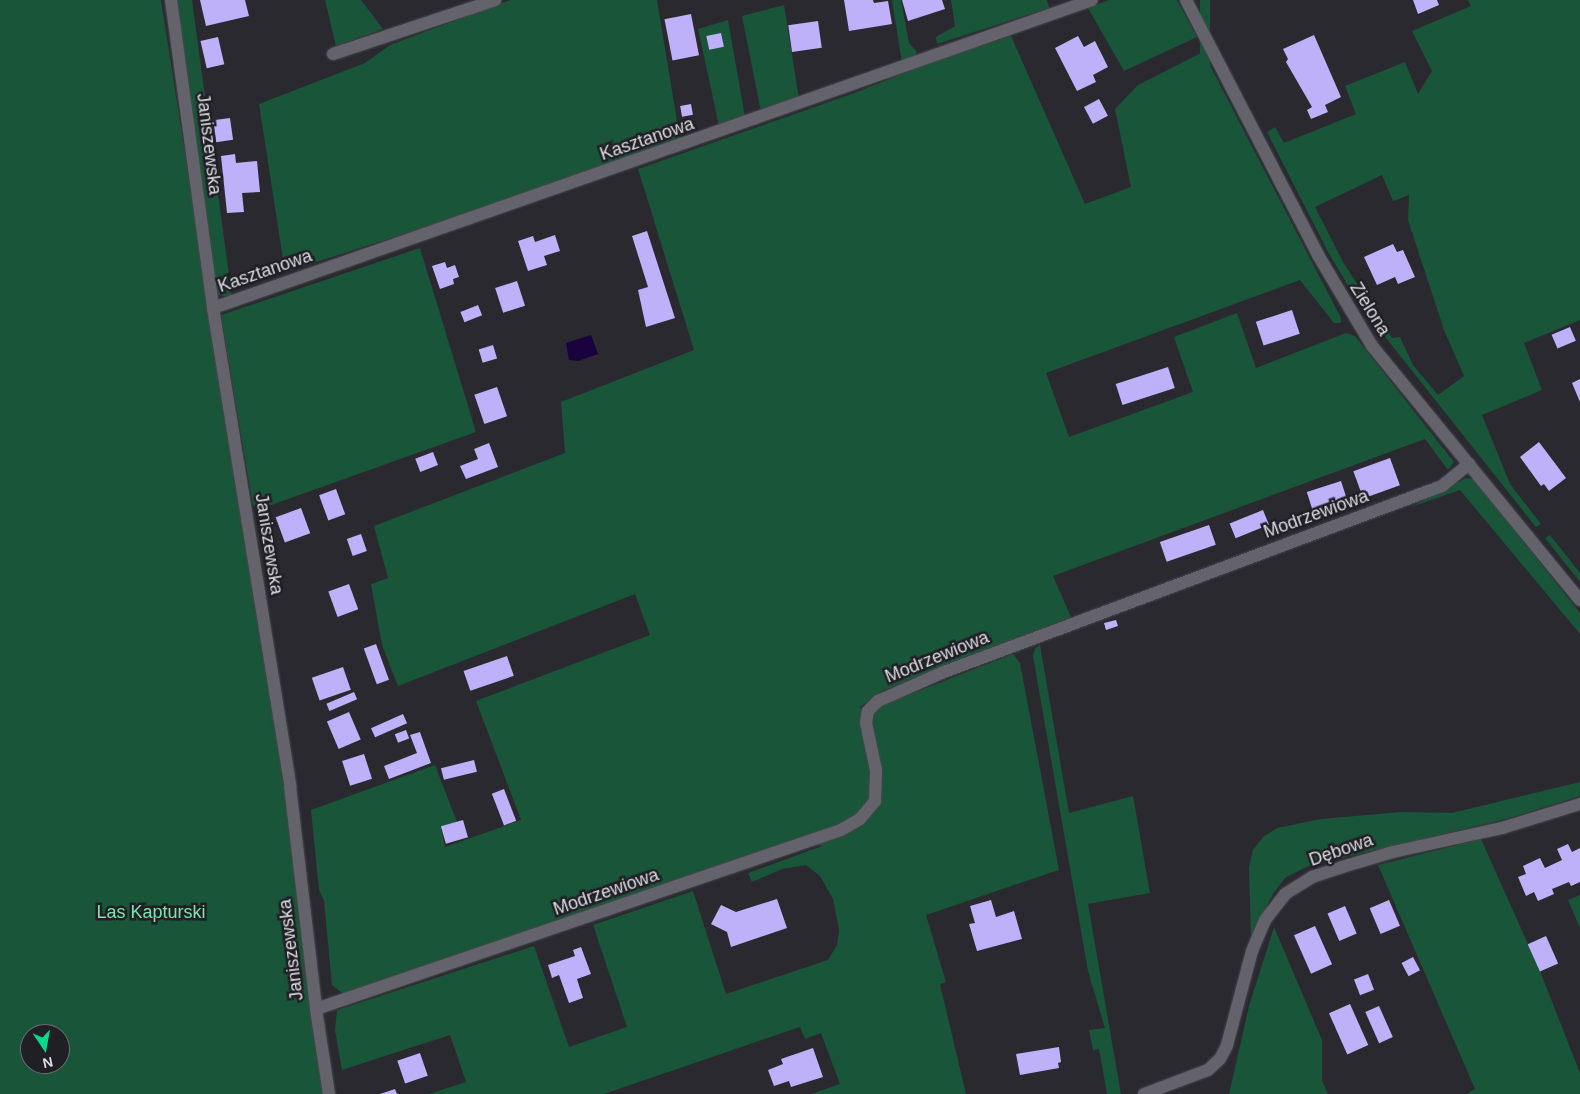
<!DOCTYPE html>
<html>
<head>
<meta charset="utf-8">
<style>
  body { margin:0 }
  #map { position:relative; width:1580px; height:1094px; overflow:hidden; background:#2a2930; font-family:Helvetica,sans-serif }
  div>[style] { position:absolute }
  .green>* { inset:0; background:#195538; transform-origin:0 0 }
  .water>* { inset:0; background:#18013d }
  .building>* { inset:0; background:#beb0f9; transform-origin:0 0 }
  .roads { filter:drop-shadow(0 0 1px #47474c) drop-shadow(0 0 1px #47474c) }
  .minor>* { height:12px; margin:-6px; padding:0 6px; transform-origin:6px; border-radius:6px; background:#64636b }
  span { translate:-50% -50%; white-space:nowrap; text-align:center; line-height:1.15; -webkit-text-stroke:5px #201f26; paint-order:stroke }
  .street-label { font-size:18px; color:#dcdce1 }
  .park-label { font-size:18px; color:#78e7ac }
  .north { position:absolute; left:20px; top:1024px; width:50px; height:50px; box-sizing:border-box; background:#201f26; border:1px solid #6b6b71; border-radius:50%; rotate:168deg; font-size:14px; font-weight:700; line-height:20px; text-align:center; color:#dcdce1 }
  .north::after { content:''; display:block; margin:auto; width:18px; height:22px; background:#06d98b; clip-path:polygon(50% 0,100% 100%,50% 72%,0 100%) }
</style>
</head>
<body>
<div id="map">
  <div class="green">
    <div style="clip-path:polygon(evenodd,0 0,161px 0,332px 1094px,0 1094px,0 0,30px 1034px,60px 1034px,60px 1064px,30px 1064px,30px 1034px)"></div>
    <div style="clip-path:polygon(175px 0,192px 0,232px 298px,218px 295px,213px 282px)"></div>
    <div style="clip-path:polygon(325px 0,361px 0,383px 29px,336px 46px)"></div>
    <div style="clip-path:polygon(510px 0,657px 0,680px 139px,460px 216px,285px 272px,259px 104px,365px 63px,390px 45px)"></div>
    <div style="clip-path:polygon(892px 0,901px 0,909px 43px,916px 51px,917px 58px,902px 63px)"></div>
    <div style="clip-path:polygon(951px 0,1047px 0,1049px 8px,937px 44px,936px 37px,955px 26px)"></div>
    <div style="clip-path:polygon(1109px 0,1177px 0,1197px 37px,1124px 71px,1088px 8px)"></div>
    <div style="left:1200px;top:0;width:10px;height:130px"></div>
    <div style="clip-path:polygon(evenodd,1468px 0,1580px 0,1580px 320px,1524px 343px,1542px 390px,1482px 415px,1510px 484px,1541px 524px,1536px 527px,1359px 304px,1328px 252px,1267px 132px,1275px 127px,1284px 143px,1356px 114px,1345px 86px,1405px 62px,1418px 94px,1432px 71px,1412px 31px,1471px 6px,1468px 0,1382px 175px,1393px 201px,1409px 195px,1408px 220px,1444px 330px,1464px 376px,1438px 395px,1413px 365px,1400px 337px,1392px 338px,1343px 262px,1315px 207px,1382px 175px)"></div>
    <div style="clip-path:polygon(784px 5px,799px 99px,761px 112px,742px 16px)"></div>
    <div style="clip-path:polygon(728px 20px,745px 117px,719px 126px,698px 29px)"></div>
    <div style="clip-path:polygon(1011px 36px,1085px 204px,1131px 187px,1115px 109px,1138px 85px,1203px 52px,1341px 318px,1341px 323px,1334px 323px,1300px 280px,1046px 373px,1069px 437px,1193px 392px,1174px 337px,1237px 313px,1256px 368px,1346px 333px,1355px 336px,1454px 462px,1448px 470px,1425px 439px,1053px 576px,1071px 617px,882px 691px,859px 708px,880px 706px,1013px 654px,1020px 663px,1059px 870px,926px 915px,946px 982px,940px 984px,966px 1094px,811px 1094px,840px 1084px,821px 1033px,805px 1039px,800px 1027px,604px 1094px,429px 1094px,466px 1082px,450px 1035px,342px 1070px,335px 1030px,337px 1010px,534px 946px,569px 1047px,627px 1027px,593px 925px,693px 891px,726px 994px,828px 960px,837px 945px,839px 930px,833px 899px,820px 876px,806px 865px,782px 869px,752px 882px,748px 873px,822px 846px,803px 837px,346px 996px,332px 985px,324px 901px,319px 890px,311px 810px,435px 765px,457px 822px,441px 827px,445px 847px,521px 820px,476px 701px,650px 635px,635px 594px,398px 686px,382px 645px,371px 584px,388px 578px,374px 526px,565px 453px,561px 402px,694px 350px,638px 169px,857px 92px,934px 61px)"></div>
    <div style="clip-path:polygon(420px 248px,476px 432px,263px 508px,253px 506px,221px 315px)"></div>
    <div style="clip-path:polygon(1466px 478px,1474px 479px,1580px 613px,1580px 634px,1460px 490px,1411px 507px)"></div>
    <div style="clip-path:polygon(1550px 535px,1580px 573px,1580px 582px,1545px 538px)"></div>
    <div style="clip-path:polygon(1040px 645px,1069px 813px,1133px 796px,1150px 893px,1088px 904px,1121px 1094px,1107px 1094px,1099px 1049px,1093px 1050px,1089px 1030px,1105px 1028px,1088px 971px,1033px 656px,1035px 648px)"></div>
    <div style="clip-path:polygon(1580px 782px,1580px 796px,1506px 819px,1308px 866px,1285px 878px,1273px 894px,1251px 938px,1249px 867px,1253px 850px,1263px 837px,1277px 828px,1321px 819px,1401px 812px,1452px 813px)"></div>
    <div style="clip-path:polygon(1481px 839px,1540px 971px,1580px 1073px,1580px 1094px,1467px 1094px,1475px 1089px,1378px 865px)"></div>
    <div style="clip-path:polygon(1580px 895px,1580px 928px,1568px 900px)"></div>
    <div style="clip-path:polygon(1274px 927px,1322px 1040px,1322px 1081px,1328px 1094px,1229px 1094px,1249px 1006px)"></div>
  </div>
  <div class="water">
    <div style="clip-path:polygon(591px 335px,598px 354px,578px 361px,569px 360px,566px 343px)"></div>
  </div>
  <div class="building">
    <div style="clip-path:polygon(200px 0,245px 0,249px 16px,206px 26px)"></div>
    <div style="clip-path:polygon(844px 0,873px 0,874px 3px,888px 1px,892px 24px,849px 31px)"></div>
    <div style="clip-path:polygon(902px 0,942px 0,945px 9px,908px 21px)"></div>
    <div style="clip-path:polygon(1413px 0,1437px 0,1439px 5px,1418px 14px)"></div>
    <div style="left:691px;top:14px;width:42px;height:27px;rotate:79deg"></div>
    <div style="left:818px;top:21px;width:27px;height:30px;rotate:82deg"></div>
    <div style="left:721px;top:33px;width:14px;height:15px;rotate:78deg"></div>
    <div style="clip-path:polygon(1314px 35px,1341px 97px,1325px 105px,1328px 112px,1311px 119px,1307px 110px,1312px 107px,1286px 62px,1288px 59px,1283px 49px)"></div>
    <div style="clip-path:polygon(1078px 36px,1084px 47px,1095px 41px,1108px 67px,1093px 75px,1096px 82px,1077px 91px,1055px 48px)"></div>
    <div style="left:218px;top:37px;width:28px;height:18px;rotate:77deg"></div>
    <div style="left:1099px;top:99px;width:19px;height:17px;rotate:62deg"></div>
    <div style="left:691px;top:104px;width:11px;height:11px;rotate:80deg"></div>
    <div style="left:230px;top:118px;width:22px;height:17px;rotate:82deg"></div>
    <div style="clip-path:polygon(235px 154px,236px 163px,257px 161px,260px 192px,242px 193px,244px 212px,227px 213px,221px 156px)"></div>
    <div style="clip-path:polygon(647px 231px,675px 318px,646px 327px,638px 290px,648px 287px,632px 236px)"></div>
    <div style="clip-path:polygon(555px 235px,560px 251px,544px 256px,547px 265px,528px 271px,518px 241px,533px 236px,535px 242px)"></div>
    <div style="clip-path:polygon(1393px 244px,1397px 252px,1403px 250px,1415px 277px,1398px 284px,1395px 277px,1377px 285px,1364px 257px)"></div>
    <div style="clip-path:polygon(445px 262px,447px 268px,455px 265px,459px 277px,453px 279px,454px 284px,440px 289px,432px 266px)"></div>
    <div style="left:517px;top:281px;width:26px;height:23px;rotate:72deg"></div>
    <div style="left:478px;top:305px;width:11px;height:19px;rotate:68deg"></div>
    <div style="left:1292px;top:310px;width:25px;height:38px;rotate:72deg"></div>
    <div style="left:1570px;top:327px;width:15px;height:20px;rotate:67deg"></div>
    <div style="left:493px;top:345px;width:14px;height:15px;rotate:73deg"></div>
    <div style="left:1168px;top:367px;width:22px;height:55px;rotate:72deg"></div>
    <div style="clip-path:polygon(1580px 379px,1580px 402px,1572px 383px)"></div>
    <div style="left:497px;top:387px;width:31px;height:24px;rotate:71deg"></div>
    <div style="clip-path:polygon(1539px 442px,1566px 478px,1549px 491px,1544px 484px,1541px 486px,1520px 457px)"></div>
    <div style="clip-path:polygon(489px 443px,498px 467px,466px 479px,460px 466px,478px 459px,474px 449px)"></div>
    <div style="left:433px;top:452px;width:14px;height:19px;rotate:69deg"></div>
    <div style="left:1390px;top:458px;width:29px;height:39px;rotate:70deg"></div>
    <div style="left:1341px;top:481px;width:20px;height:36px;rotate:72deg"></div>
    <div style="left:336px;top:489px;width:27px;height:18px;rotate:70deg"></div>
    <div style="left:301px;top:508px;width:27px;height:27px;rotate:70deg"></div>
    <div style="left:1263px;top:510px;width:16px;height:36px;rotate:68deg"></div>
    <div style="left:1209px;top:525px;width:21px;height:52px;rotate:71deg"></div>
    <div style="left:361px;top:534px;width:18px;height:15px;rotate:71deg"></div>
    <div style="left:349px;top:584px;width:27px;height:22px;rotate:70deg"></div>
    <div style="clip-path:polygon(1116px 620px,1118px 626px,1106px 630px,1104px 623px)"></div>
    <div style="left:376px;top:644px;width:38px;height:13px;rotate:70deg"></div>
    <div style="left:507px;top:656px;width:21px;height:46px;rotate:71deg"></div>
    <div style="left:343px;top:667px;width:24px;height:33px;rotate:71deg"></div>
    <div style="left:354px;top:692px;width:8px;height:30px;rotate:67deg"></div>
    <div style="left:349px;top:712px;width:30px;height:24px;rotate:67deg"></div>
    <div style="left:403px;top:714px;width:10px;height:35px;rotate:66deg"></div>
    <div style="left:406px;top:730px;width:9px;height:12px;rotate:69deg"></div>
    <div style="clip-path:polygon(420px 732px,431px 763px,389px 779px,384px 766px,417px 753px,410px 735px)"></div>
    <div style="left:364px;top:754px;width:26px;height:23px;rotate:72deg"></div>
    <div style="left:474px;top:760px;width:12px;height:34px;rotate:76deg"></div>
    <div style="left:504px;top:789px;width:34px;height:13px;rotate:69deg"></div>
    <div style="left:463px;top:820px;width:18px;height:23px;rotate:74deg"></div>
    <div style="clip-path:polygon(1568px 844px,1572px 852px,1580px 848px,1580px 882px,1571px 886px,1569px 882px,1552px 889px,1554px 894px,1538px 901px,1534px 892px,1526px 896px,1518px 877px,1526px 874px,1523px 866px,1540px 858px,1545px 868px,1562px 860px,1557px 849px)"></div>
    <div style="clip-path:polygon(777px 899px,787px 928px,731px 947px,727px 932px,711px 924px,721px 905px,736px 912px)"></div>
    <div style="clip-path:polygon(991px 900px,996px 917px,1014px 911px,1022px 939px,977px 951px,969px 924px,975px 923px,970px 906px)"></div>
    <div style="left:1389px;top:900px;width:28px;height:21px;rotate:67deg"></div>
    <div style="left:1345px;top:906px;width:30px;height:19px;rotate:67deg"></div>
    <div style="left:1315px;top:926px;width:42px;height:23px;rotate:66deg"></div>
    <div style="left:1546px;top:936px;width:30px;height:20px;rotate:66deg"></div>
    <div style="clip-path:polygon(581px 947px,591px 974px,577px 979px,583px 998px,569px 1003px,559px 975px,552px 978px,548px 965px,575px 956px,573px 950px)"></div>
    <div style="left:1413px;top:957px;width:15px;height:13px;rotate:62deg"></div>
    <div style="left:1368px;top:974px;width:17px;height:15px;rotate:69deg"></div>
    <div style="left:1350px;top:1004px;width:45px;height:23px;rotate:66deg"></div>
    <div style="left:1379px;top:1006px;width:34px;height:15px;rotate:66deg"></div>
    <div style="clip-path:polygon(1059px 1047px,1061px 1062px,1058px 1063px,1059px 1068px,1020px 1075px,1016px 1054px)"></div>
    <div style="clip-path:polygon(813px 1048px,823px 1077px,791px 1087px,789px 1081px,774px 1086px,768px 1070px,783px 1064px,781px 1059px)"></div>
    <div style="left:420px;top:1053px;width:24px;height:24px;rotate:71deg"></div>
    <div style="clip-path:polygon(395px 1089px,397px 1094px,380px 1094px)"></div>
  </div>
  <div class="roads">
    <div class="minor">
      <div style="left:171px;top:0;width:311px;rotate:82.2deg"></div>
      <div style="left:213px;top:308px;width:484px;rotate:80.8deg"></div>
      <div style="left:290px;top:786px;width:225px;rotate:83.3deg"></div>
      <div style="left:316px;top:1009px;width:86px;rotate:81.3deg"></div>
      <div style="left:1186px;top:0;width:287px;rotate:62.6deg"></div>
      <div style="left:1318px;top:255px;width:106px;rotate:59.3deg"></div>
      <div style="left:1372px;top:346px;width:328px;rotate:50.7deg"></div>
      <div style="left:333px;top:54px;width:171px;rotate:-18.4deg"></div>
      <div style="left:213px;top:308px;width:931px;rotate:-19.31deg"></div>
      <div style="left:316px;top:1009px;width:555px;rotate:-18.83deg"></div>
      <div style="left:841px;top:830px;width:22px;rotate:-30deg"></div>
      <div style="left:860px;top:819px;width:23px;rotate:-50deg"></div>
      <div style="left:875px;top:801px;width:31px;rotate:-88deg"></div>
      <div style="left:876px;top:770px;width:48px;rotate:-102deg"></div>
      <div style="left:866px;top:723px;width:12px;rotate:-81deg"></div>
      <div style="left:868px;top:711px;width:14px;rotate:-45deg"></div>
      <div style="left:878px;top:701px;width:72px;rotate:-23.7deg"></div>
      <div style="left:944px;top:672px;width:532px;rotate:-20.48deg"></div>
      <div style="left:1442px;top:486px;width:35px;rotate:-39deg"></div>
      <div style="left:1144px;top:1094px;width:68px;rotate:-20.6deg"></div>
      <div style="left:1208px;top:1070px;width:16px;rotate:-43deg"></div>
      <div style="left:1220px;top:1059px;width:16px;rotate:-63deg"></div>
      <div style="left:1227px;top:1045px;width:97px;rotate:-75.1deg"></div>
      <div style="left:1252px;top:951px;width:34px;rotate:-67deg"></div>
      <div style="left:1265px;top:920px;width:33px;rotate:-52deg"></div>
      <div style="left:1285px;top:894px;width:32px;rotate:-32deg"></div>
      <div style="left:1312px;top:877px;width:32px;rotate:-18deg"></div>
      <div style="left:1342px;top:867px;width:53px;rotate:-16.4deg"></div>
      <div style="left:1393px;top:852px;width:112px;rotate:-12.4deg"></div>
      <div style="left:1502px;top:828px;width:82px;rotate:-17.1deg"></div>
    </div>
  </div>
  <div class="street-label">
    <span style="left:647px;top:139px;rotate:-19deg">Kasztanowa</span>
    <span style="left:209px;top:144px;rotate:83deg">Janiszewska</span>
    <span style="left:265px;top:271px;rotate:-19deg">Kasztanowa</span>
    <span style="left:1370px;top:309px;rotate:58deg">Zielona</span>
    <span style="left:1316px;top:514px;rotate:-20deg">Modrzewiowa</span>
    <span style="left:269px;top:544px;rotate:81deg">Janiszewska</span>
    <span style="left:937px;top:657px;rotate:-22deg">Modrzewiowa</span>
    <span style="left:1341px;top:850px;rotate:-19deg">Dębowa</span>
    <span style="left:606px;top:892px;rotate:-19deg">Modrzewiowa</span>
    <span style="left:291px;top:950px;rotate:-97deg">Janiszewska</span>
  </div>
  <div class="park-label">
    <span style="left:151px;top:912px">Las Kapturski</span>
  </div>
  <div class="north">N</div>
</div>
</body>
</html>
